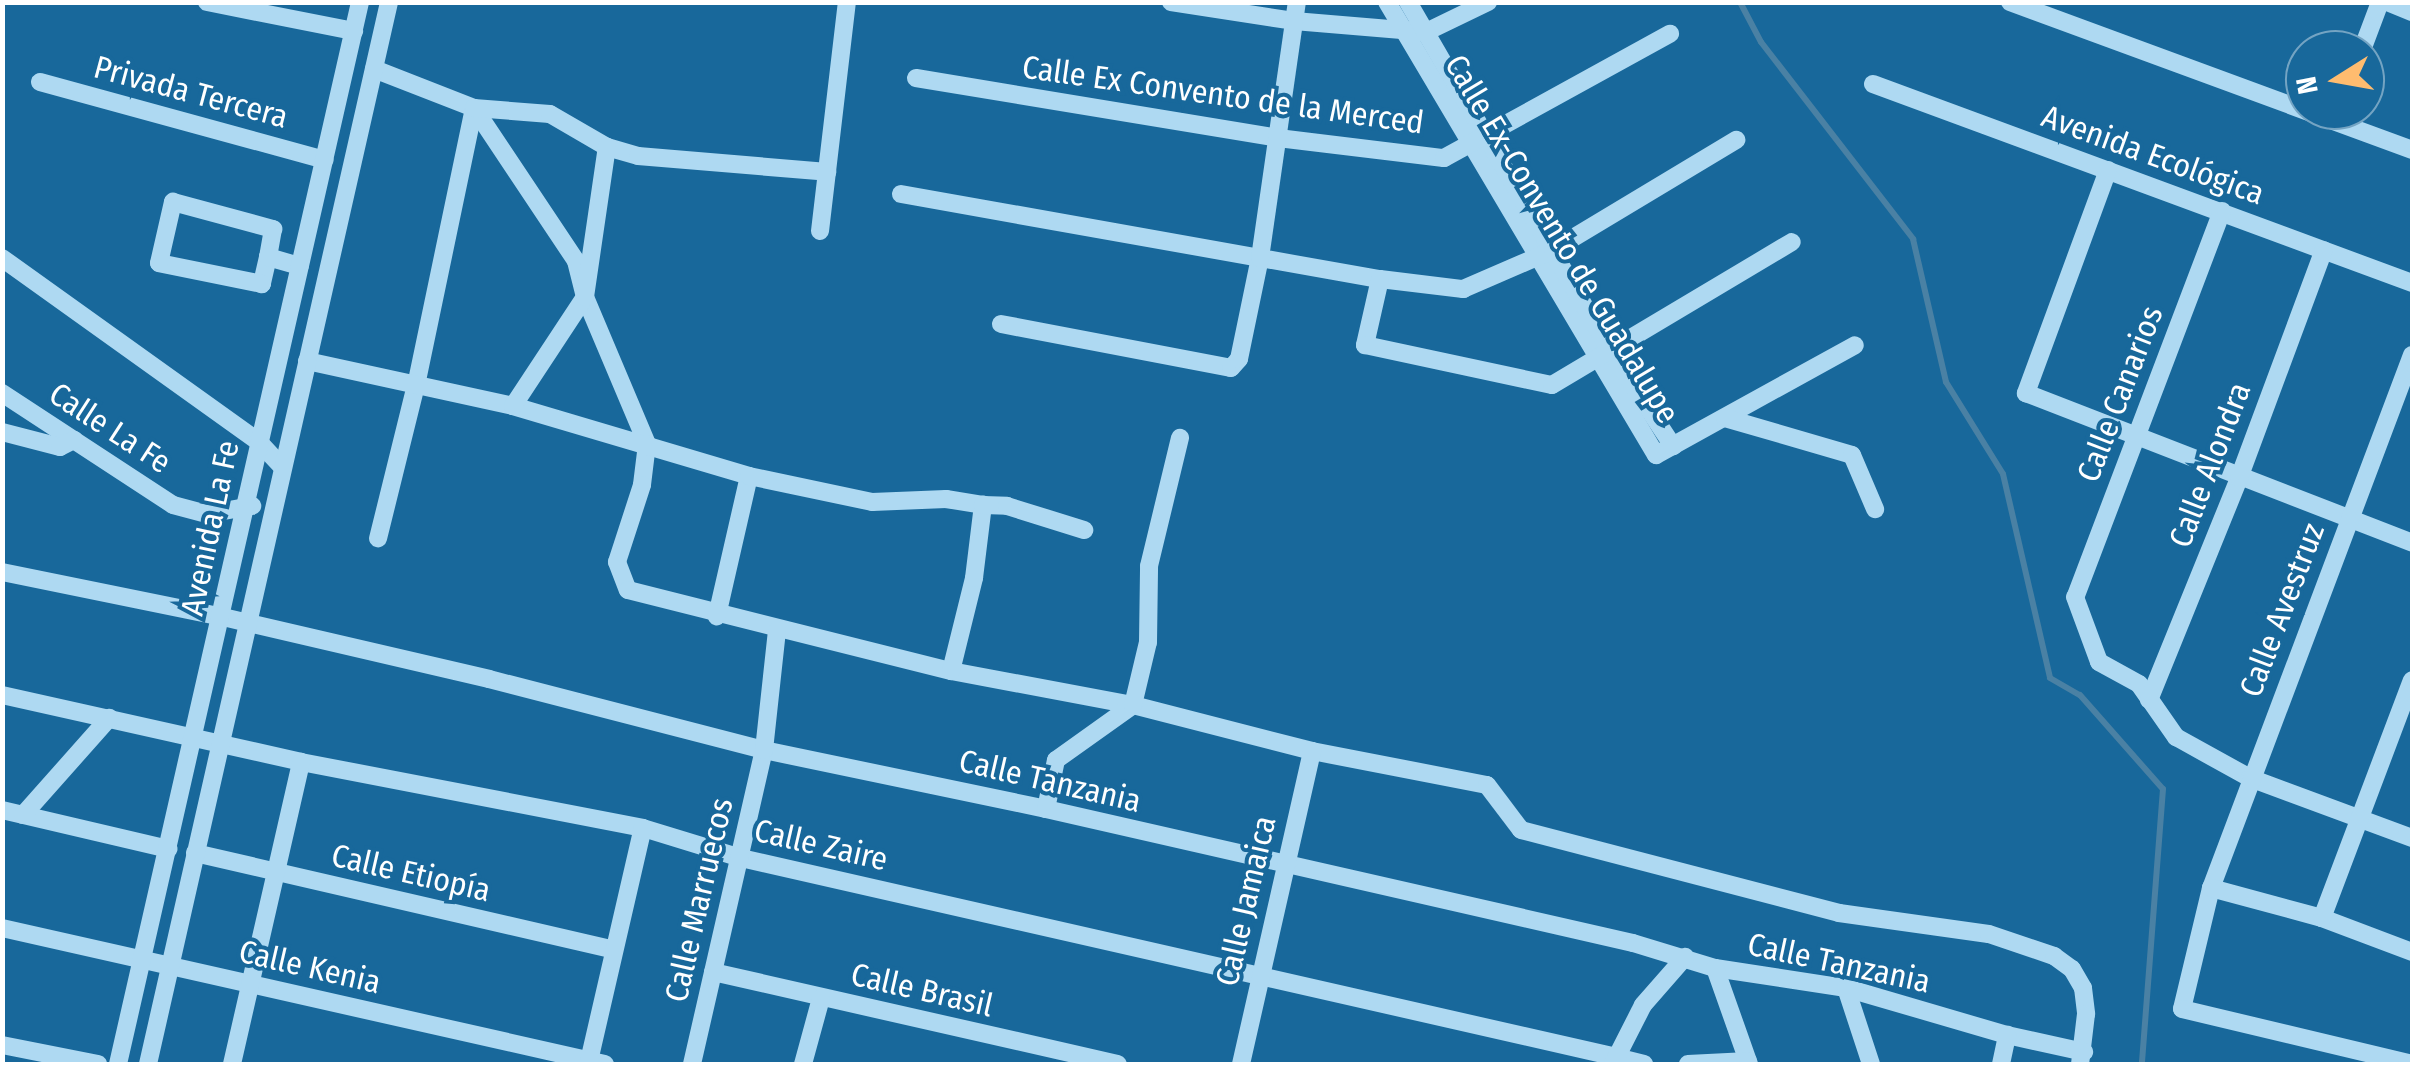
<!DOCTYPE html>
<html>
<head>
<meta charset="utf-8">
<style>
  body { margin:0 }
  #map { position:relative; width:2415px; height:1067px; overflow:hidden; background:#18689b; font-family:"Fira Sans Condensed",sans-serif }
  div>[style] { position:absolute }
  .stream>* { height:6px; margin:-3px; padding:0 3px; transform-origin:3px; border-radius:3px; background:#4a81a4 }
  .minor>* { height:18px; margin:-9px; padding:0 9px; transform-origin:9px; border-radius:9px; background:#aed9f2 }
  span { translate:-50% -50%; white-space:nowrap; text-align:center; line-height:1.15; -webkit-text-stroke:8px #18689b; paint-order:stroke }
  .street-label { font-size:32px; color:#fff }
  .frame { position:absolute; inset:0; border:5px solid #fff; pointer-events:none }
  .north { position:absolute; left:2285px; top:30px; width:100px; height:100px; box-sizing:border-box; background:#18689b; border:2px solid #74a4c3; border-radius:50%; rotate:259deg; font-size:28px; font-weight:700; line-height:40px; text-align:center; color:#fff }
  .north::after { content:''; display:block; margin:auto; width:35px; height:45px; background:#ffbc6f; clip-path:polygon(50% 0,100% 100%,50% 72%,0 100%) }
</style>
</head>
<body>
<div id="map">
  <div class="stream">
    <div style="left:1740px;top:2px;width:45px;rotate:62.3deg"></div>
    <div style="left:1761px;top:42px;width:249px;rotate:52.3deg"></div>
    <div style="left:1913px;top:239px;width:147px;rotate:77deg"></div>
    <div style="left:1946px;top:382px;width:108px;rotate:58.2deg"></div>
    <div style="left:2003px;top:474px;width:209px;rotate:77deg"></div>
    <div style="left:2050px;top:678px;width:34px;rotate:30deg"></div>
    <div style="left:2080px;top:695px;width:125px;rotate:48.6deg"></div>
    <div style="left:2163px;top:789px;width:276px;rotate:94.4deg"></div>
  </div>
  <div class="minor">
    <div style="left:207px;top:2px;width:150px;rotate:11.2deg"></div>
    <div style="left:1171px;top:2px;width:124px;rotate:8.8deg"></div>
    <div style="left:1294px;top:21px;width:132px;rotate:4.8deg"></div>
    <div style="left:1426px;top:32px;width:69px;rotate:-25.8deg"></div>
    <div style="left:1387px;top:2px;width:527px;rotate:59.3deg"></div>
    <div style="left:1656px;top:455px;width:227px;rotate:-28.9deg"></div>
    <div style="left:1408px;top:2px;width:405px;rotate:59.9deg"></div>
    <div style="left:1611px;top:352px;width:113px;rotate:56.6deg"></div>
    <div style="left:2010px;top:2px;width:428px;rotate:20.2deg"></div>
    <div style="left:2387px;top:2px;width:27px;rotate:22deg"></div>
    <div style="left:2362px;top:50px;width:51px;rotate:-69.4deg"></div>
    <div style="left:374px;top:69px;width:107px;rotate:21.3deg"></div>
    <div style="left:474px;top:108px;width:283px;rotate:101.8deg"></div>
    <div style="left:416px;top:385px;width:158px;rotate:103.9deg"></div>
    <div style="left:916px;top:78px;width:367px;rotate:9.4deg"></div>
    <div style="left:1278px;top:138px;width:167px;rotate:6.9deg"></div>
    <div style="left:1444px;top:158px;width:258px;rotate:-28.8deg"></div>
    <div style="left:40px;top:82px;width:295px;rotate:15.3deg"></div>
    <div style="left:1873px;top:84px;width:575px;rotate:20.26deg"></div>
    <div style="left:474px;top:108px;width:184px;rotate:56.3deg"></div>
    <div style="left:576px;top:261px;width:37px;rotate:76deg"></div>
    <div style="left:585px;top:297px;width:160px;rotate:67.1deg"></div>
    <div style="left:647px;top:444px;width:41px;rotate:97deg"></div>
    <div style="left:642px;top:485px;width:81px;rotate:108deg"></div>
    <div style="left:617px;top:562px;width:30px;rotate:69deg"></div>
    <div style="left:628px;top:590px;width:333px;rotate:14.1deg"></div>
    <div style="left:951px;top:671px;width:185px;rotate:10.6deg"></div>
    <div style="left:1133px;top:705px;width:185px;rotate:14.4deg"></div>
    <div style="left:1312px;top:751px;width:178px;rotate:11deg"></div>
    <div style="left:1487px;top:785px;width:56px;rotate:52.9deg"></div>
    <div style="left:1521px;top:830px;width:329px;rotate:14.6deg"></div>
    <div style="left:1839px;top:913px;width:151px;rotate:8deg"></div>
    <div style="left:1989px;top:934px;width:69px;rotate:18.7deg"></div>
    <div style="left:2054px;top:956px;width:22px;rotate:36deg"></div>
    <div style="left:2072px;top:969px;width:22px;rotate:60deg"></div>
    <div style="left:2083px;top:988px;width:26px;rotate:83deg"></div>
    <div style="left:2086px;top:1014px;width:50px;rotate:96.8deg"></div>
    <div style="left:474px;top:108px;width:76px;rotate:4.5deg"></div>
    <div style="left:550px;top:114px;width:66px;rotate:30.1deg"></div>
    <div style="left:607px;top:147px;width:32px;rotate:16deg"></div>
    <div style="left:638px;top:156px;width:190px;rotate:4.8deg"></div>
    <div style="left:2108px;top:170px;width:238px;rotate:110.2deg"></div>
    <div style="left:2026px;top:393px;width:414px;rotate:21.2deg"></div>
    <div style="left:901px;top:194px;width:486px;rotate:10.1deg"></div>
    <div style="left:1380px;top:279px;width:84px;rotate:6.9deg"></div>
    <div style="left:1463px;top:289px;width:98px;rotate:-23.4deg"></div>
    <div style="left:1553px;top:250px;width:214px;rotate:-31deg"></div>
    <div style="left:2222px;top:211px;width:413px;rotate:110.8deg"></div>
    <div style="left:2075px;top:597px;width:69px;rotate:69.7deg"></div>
    <div style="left:2099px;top:662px;width:46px;rotate:28.8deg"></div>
    <div style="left:2139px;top:684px;width:65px;rotate:55.1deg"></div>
    <div style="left:2176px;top:737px;width:85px;rotate:29deg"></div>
    <div style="left:2250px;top:778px;width:173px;rotate:20.3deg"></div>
    <div style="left:820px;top:231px;width:231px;rotate:-83.3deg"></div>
    <div style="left:268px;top:257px;width:28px;rotate:103deg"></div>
    <div style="left:262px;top:284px;width:105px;rotate:-168.5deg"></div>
    <div style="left:159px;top:263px;width:63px;rotate:-77.1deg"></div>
    <div style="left:173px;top:202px;width:104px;rotate:15.1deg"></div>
    <div style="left:273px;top:229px;width:28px;rotate:100deg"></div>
    <div style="left:268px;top:257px;width:33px;rotate:16deg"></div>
    <div style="left:2px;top:258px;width:315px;rotate:35.6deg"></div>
    <div style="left:258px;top:441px;width:34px;rotate:47deg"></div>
    <div style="left:1380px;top:279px;width:68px;rotate:102.8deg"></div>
    <div style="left:1365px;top:345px;width:191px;rotate:12.1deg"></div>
    <div style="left:1552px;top:385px;width:279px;rotate:-30.8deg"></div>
    <div style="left:1001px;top:324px;width:234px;rotate:10.8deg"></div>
    <div style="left:1231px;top:368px;width:12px;rotate:-48deg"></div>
    <div style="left:1239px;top:359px;width:103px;rotate:-78.3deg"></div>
    <div style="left:1260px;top:258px;width:259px;rotate:-81.8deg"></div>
    <div style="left:2412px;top:355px;width:570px;rotate:110.66deg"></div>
    <div style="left:2211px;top:888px;width:124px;rotate:103.5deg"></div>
    <div style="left:2182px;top:1009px;width:236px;rotate:13.4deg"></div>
    <div style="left:307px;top:361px;width:211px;rotate:12.3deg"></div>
    <div style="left:513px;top:406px;width:246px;rotate:16.5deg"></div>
    <div style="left:749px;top:476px;width:144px;rotate:102.9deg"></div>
    <div style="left:2px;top:393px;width:204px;rotate:33.2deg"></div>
    <div style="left:173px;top:505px;width:35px;rotate:15deg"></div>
    <div style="left:207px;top:514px;width:46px;rotate:-10.1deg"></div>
    <div style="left:513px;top:406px;width:131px;rotate:-56.6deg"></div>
    <div style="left:585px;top:297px;width:152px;rotate:-81.7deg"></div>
    <div style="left:1725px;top:418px;width:132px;rotate:16.2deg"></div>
    <div style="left:1852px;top:455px;width:59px;rotate:66.9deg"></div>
    <div style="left:2px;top:432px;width:60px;rotate:14.5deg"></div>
    <div style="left:60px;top:447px;width:16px;rotate:-27deg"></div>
    <div style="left:749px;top:476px;width:126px;rotate:11.9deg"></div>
    <div style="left:872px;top:502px;width:74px;rotate:-2.3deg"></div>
    <div style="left:946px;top:499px;width:37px;rotate:9deg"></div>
    <div style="left:2px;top:572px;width:226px;rotate:11.5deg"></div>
    <div style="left:223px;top:617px;width:273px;rotate:13.1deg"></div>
    <div style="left:489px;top:679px;width:284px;rotate:14.5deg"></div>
    <div style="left:764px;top:750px;width:288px;rotate:11.8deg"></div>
    <div style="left:1046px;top:809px;width:602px;rotate:12.86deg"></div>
    <div style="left:1633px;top:943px;width:86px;rotate:17deg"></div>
    <div style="left:1715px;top:968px;width:133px;rotate:8.7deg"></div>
    <div style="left:1846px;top:988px;width:168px;rotate:16.3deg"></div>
    <div style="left:2007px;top:1035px;width:79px;rotate:12.4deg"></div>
    <div style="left:951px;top:671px;width:96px;rotate:-76.1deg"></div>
    <div style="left:974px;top:578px;width:74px;rotate:-83deg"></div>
    <div style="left:983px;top:505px;width:24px;rotate:2deg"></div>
    <div style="left:1007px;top:506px;width:81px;rotate:17.3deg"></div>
    <div style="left:2px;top:695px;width:306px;rotate:12.6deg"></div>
    <div style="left:301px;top:762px;width:348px;rotate:10.9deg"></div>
    <div style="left:643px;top:828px;width:102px;rotate:17deg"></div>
    <div style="left:741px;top:858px;width:897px;rotate:12.81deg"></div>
    <div style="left:1616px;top:1057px;width:9px;rotate:54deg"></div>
    <div style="left:2149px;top:700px;width:240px;rotate:-67.9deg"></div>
    <div style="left:2239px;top:478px;width:243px;rotate:-69.6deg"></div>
    <div style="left:1046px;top:809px;width:50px;rotate:-78.5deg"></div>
    <div style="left:1056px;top:760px;width:95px;rotate:-35.5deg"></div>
    <div style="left:1133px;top:705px;width:65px;rotate:-76.6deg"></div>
    <div style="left:1148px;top:642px;width:76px;rotate:-89.2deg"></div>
    <div style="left:1149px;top:566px;width:132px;rotate:-76.4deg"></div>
    <div style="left:2px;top:810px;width:171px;rotate:13.2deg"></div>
    <div style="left:23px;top:815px;width:130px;rotate:-48.4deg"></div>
    <div style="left:195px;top:853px;width:430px;rotate:13deg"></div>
    <div style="left:2211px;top:888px;width:115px;rotate:15.1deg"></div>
    <div style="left:2322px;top:918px;width:96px;rotate:20.7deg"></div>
    <div style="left:2322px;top:918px;width:254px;rotate:-69.3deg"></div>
    <div style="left:2px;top:928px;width:618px;rotate:12.71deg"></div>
    <div style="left:1715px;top:968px;width:102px;rotate:70.5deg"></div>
    <div style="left:713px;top:972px;width:415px;rotate:12.8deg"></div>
    <div style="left:1846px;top:988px;width:80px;rotate:71.8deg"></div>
    <div style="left:2px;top:1045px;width:98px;rotate:11.2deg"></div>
    <div style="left:1616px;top:1057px;width:29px;rotate:14deg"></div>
    <div style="left:589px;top:1061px;width:239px;rotate:-77deg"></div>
    <div style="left:118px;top:1064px;width:1089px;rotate:-77.16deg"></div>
    <div style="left:148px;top:1064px;width:1089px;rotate:-77.21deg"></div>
    <div style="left:232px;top:1064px;width:310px;rotate:-77.1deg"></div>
    <div style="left:692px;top:1064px;width:322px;rotate:-77.1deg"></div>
    <div style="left:764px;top:750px;width:120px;rotate:-83.8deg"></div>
    <div style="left:803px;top:1064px;width:68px;rotate:-74.7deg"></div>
    <div style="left:1241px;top:1064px;width:321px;rotate:-77.2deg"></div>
    <div style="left:1613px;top:1064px;width:66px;rotate:-63deg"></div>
    <div style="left:1643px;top:1005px;width:64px;rotate:-48.8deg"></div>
    <div style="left:1688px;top:1064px;width:60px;rotate:-2.9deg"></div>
    <div style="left:2001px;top:1064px;width:30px;rotate:-78deg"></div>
  </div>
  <div class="street-label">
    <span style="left:191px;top:92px;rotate:15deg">Privada Tercera</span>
    <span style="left:1223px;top:95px;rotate:8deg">Calle Ex Convento de la Merced</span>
    <span style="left:2153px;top:155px;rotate:20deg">Avenida Ecológica</span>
    <span style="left:1562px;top:239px;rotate:59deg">Calle Ex-Convento de Guadalupe</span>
    <span style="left:2120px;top:394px;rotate:-69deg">Calle Canarios</span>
    <span style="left:110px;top:428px;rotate:33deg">Calle La Fe</span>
    <span style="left:2210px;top:465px;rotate:-69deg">Calle Alondra</span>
    <span style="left:210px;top:528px;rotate:-78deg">Avenida La Fe</span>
    <span style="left:2282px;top:610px;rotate:-69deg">Calle Avestruz</span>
    <span style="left:1050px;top:781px;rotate:13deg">Calle Tanzania</span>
    <span style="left:821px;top:845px;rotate:13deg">Calle Zaire</span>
    <span style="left:411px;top:873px;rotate:13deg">Calle Etiopía</span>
    <span style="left:699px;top:900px;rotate:-77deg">Calle Marruecos</span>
    <span style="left:1246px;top:901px;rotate:-77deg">Calle Jamaica</span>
    <span style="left:1839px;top:963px;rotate:12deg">Calle Tanzania</span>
    <span style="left:310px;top:967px;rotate:13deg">Calle Kenia</span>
    <span style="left:922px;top:990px;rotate:13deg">Calle Brasil</span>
  </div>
  <div class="frame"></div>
  <div class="north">N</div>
</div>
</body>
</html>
